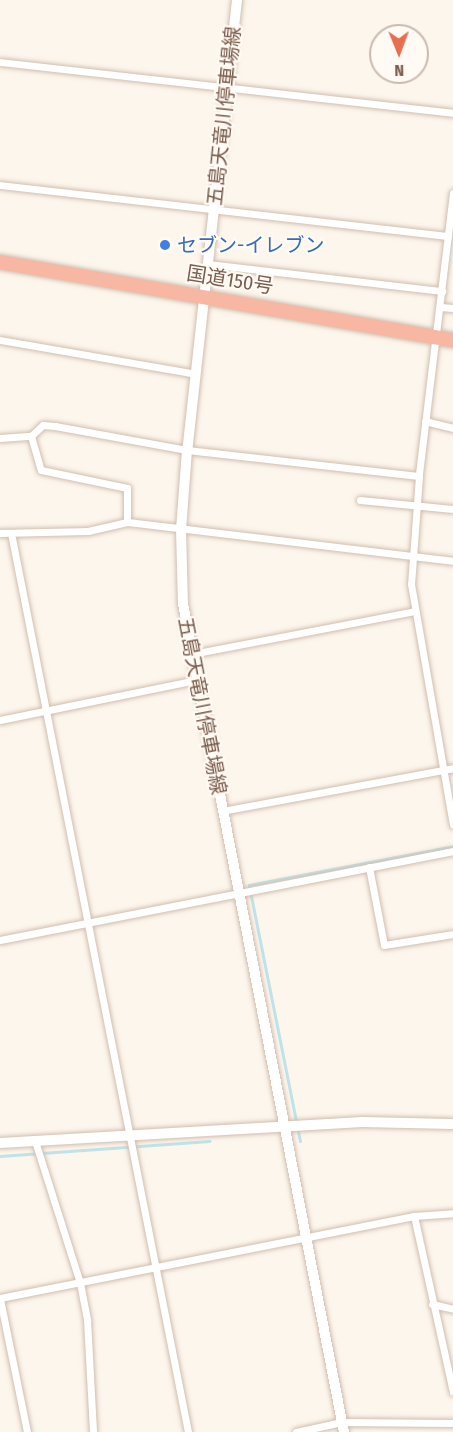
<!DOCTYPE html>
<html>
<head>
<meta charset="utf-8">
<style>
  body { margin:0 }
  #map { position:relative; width:453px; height:1432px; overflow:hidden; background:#fdf6ec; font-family:"Fira Sans Condensed","Noto Sans JP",sans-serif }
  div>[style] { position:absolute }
  .stream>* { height:3px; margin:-1.5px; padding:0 1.5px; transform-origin:1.5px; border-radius:1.5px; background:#bfe3e8 }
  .roads { filter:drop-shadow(0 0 2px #d1beb0) drop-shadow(0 0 2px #d1beb0) }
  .street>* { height:7px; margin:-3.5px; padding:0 3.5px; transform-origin:3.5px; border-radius:3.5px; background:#fff }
  .secondary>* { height:10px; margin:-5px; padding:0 5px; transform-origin:5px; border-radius:5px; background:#fff }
  .highway>* { height:14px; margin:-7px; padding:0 7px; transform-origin:7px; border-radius:7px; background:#f7b7a3 }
  .dots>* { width:16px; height:16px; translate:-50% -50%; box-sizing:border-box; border:3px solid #fffaf3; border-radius:50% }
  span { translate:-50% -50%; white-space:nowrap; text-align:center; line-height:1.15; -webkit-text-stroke:4.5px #fffaf3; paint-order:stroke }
  .street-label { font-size:20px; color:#7a5c4d }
  .shop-label { font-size:20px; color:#366cbe }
  .left { translate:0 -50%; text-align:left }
  .north { position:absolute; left:369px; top:24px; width:60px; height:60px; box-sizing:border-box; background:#fffaf3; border:2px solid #cabbb1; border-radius:50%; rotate:179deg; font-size:16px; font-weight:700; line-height:24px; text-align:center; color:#7a5c4d }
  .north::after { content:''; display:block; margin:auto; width:21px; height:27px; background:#e76f51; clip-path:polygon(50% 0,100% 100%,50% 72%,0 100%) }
</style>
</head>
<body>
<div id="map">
  <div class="stream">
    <div style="left:300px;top:1141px;width:261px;rotate:-101.3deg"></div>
    <div style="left:249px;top:885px;width:208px;rotate:-10.8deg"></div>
    <div style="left:0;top:1156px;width:210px;rotate:-4.1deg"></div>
  </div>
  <div class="roads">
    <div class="street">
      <div style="left:0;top:62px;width:456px;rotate:6.4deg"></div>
      <div style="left:0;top:185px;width:451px;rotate:6.5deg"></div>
      <div style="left:453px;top:193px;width:285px;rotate:96.9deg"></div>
      <div style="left:419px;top:476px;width:108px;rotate:94.2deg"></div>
      <div style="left:411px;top:584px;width:244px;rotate:80.1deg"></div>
      <div style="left:208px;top:264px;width:236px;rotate:6.6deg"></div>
      <div style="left:440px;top:307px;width:13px;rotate:4deg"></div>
      <div style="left:0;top:340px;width:199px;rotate:9.8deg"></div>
      <div style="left:425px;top:421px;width:29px;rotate:14deg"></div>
      <div style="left:31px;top:436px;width:16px;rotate:-43deg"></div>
      <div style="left:43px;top:425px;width:12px;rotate:5deg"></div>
      <div style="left:55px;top:426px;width:134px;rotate:10.3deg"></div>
      <div style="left:187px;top:450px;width:233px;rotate:6.4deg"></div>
      <div style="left:0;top:438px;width:31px;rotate:-4deg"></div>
      <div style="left:31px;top:436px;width:35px;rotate:74deg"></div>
      <div style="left:41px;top:470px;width:88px;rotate:11.8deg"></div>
      <div style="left:127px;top:488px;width:34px;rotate:90deg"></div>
      <div style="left:360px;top:500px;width:93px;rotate:5.5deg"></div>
      <div style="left:0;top:533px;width:88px;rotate:-1.3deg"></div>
      <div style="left:88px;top:531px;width:40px;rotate:-13deg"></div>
      <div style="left:127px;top:522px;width:328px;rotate:6.8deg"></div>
      <div style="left:11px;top:533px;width:916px;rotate:78.86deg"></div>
      <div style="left:192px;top:654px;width:227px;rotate:-10.9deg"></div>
      <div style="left:0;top:720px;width:201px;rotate:-11.5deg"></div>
      <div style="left:222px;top:811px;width:235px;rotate:-10.5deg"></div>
      <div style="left:369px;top:867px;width:79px;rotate:79.1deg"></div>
      <div style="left:384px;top:945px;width:70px;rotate:-9.1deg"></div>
      <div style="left:0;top:940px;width:462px;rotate:-11.1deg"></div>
      <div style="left:35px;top:1141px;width:149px;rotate:72.4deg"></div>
      <div style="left:80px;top:1283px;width:38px;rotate:79deg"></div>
      <div style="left:87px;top:1320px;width:112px;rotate:86.9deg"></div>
      <div style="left:414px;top:1216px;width:180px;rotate:77.5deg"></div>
      <div style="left:0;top:1298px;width:422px;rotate:-11.2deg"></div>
      <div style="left:414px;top:1216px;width:39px;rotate:-4deg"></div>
      <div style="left:0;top:1299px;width:136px;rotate:78.5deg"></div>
      <div style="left:432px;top:1304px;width:22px;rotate:13deg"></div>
      <div style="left:296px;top:1432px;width:47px;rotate:-12.3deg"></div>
      <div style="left:342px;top:1422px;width:111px;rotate:0.5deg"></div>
    </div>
    <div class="secondary">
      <div style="left:237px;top:0;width:453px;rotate:96.3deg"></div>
      <div style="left:187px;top:450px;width:79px;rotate:94.3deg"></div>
      <div style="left:181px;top:529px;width:75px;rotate:88.5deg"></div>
      <div style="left:183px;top:604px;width:844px;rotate:79deg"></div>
      <div style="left:0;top:1143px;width:363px;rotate:-3.3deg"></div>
      <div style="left:362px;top:1122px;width:91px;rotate:1.3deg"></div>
    </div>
    <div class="highway">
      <div style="left:0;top:262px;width:460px;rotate:9.8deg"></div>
    </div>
  </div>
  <div class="dots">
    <div style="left:165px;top:245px;background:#3f7fe0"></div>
  </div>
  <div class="street-label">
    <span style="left:224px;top:116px;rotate:-84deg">五島天竜川停車場線</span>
    <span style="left:230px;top:280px;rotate:9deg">国道150号</span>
    <span style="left:202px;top:706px;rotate:79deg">五島天竜川停車場線</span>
  </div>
  <div class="shop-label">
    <span class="left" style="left:177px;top:245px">セブン-イレブン</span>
  </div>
  <div class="north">N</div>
</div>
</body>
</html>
